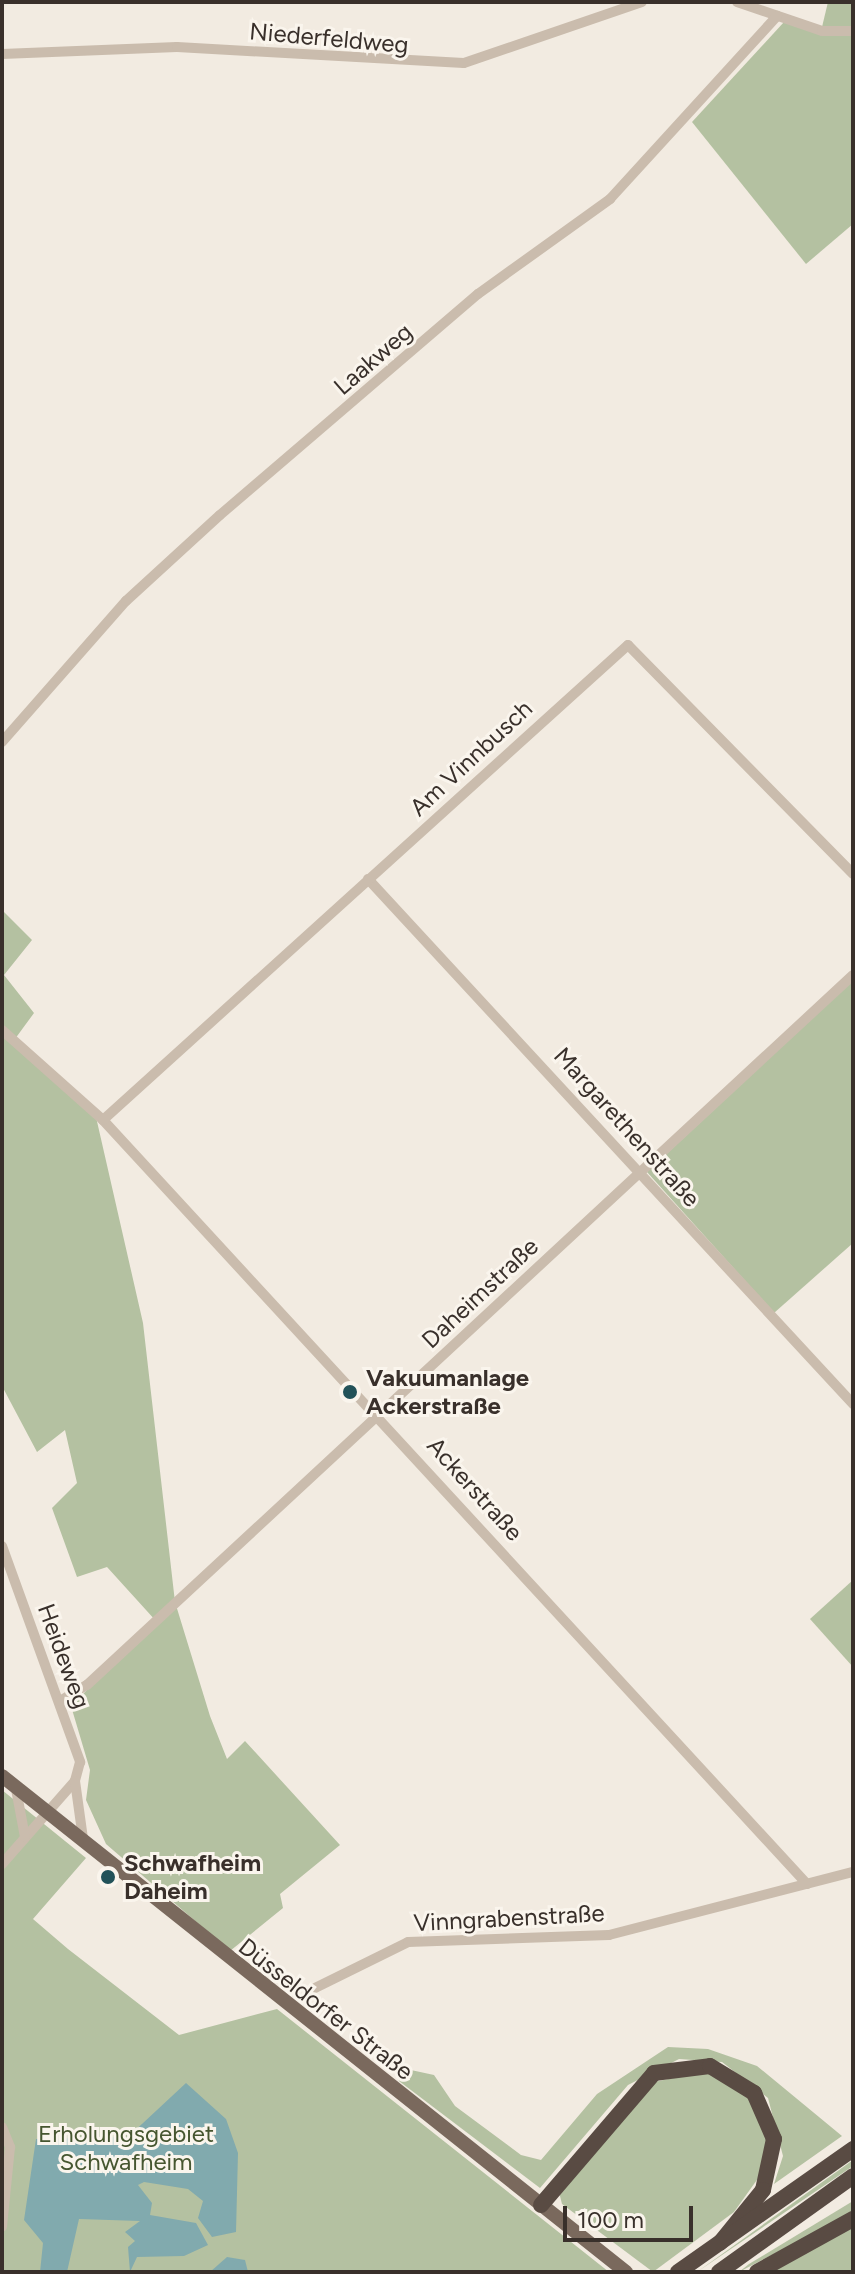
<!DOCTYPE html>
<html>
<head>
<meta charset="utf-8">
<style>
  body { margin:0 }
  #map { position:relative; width:855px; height:2274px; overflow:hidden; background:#f2ebe1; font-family:Figtree,sans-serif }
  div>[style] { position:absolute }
  .green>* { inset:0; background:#b4c1a1 }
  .water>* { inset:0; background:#81aaae }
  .minor>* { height:10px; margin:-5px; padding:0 5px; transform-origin:5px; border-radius:5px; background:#cabcad }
  .major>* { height:14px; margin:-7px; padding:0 7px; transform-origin:7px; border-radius:7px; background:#7a695d }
  .highway>* { height:16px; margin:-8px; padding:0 8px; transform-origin:8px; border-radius:8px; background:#594b43 }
  .dots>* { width:22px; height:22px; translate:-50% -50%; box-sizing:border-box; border:4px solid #faf5ed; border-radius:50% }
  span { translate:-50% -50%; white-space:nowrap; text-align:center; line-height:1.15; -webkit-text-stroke:6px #faf5ed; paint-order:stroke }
  .street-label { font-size:24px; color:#39302b }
  .poi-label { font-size:24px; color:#39302b; font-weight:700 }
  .left { translate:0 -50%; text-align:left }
  .park-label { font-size:24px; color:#465630 }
  .frame { position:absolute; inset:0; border:4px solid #39302b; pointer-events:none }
  .scale { position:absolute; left:563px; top:2206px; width:130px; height:36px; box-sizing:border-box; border:4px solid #39302b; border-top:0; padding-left:10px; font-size:24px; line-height:28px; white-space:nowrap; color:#39302b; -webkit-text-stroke:6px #faf5ed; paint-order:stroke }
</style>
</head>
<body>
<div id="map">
  <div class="green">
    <div style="clip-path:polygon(828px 2px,853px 2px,853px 27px,822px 27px)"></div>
    <div style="clip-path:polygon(784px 22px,853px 36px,853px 224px,806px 264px,692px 122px)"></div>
    <div style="clip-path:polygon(2px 910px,32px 940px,4px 975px,34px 1013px,12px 1043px,96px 1117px,143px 1323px,175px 1602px,210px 1716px,227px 1759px,245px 1741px,340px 1845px,280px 1894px,283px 1908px,230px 1951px,106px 1844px,86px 1800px,90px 1770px,71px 1706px,156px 1621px,107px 1567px,77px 1577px,52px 1508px,77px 1483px,65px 1430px,37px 1452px,2px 1386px)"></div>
    <div style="clip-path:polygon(853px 980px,853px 1243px,774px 1313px,647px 1172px)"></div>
    <div style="clip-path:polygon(853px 1580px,853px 1667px,810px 1619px)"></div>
    <div style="clip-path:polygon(2px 1790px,86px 1858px,33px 1919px,68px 1949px,179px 2035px,277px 2009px,609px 2272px,2px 2272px)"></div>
    <div style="clip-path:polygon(668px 2047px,708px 2049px,757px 2066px,842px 2136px,774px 2184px,783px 2156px,768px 2098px,722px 2062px,679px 2059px,628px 2085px,540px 2188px,399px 2081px,397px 2067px,434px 2075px,455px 2106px,521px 2155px,541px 2160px,597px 2094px)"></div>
    <div style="clip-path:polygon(707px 2071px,751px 2099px,770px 2146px,764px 2170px,734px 2212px,653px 2272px,562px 2204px,559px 2192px,654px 2082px)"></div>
    <div style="clip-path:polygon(853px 2160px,853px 2166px,697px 2272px)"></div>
    <div style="clip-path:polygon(853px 2201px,853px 2213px,739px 2272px,749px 2264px)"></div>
    <div style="clip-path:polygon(853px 2225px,853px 2272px,767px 2272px)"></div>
  </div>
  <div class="water">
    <div style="clip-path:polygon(186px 2083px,226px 2119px,238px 2153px,236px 2232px,212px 2237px,198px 2218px,203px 2201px,188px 2189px,144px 2182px,138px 2185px,152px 2203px,150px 2215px,196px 2223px,208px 2245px,184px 2256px,137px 2257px,130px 2272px,128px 2247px,135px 2241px,125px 2232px,140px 2221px,79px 2219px,67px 2272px,40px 2272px,43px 2243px,24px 2220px,36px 2139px,128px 2137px)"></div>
    <div style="clip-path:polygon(227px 2257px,245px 2260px,248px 2272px,210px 2272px)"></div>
  </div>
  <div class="minor">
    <div style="left:737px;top:2px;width:90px;rotate:18.8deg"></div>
    <div style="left:822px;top:31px;width:31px"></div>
    <div style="left:2px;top:54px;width:175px;rotate:-2.3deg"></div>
    <div style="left:177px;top:47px;width:287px;rotate:3.2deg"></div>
    <div style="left:464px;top:63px;width:188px;rotate:-18.9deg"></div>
    <div style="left:2px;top:742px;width:188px;rotate:-48.7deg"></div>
    <div style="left:126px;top:601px;width:127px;rotate:-42.5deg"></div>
    <div style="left:220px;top:515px;width:340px;rotate:-40.6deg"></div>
    <div style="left:478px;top:294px;width:163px;rotate:-35.7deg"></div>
    <div style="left:610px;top:199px;width:248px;rotate:-47.6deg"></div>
    <div style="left:368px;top:879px;width:715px;rotate:47.27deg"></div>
    <div style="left:2px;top:1030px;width:135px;rotate:41.7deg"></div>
    <div style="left:103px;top:1120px;width:1039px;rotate:47.34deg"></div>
    <div style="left:103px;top:1120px;width:708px;rotate:-42.14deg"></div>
    <div style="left:628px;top:645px;width:321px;rotate:45.5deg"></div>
    <div style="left:2px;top:1546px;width:230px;rotate:70.1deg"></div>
    <div style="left:80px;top:1762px;width:20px;rotate:105deg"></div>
    <div style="left:75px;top:1781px;width:111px;rotate:131.3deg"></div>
    <div style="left:60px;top:1701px;width:31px;rotate:-31deg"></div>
    <div style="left:87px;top:1685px;width:1044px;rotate:-42.83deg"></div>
    <div style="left:75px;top:1781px;width:59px;rotate:82.1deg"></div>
    <div style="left:16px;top:1789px;width:49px;rotate:79.4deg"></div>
    <div style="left:315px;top:1988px;width:104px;rotate:-26.3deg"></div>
    <div style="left:408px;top:1942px;width:201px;rotate:-2deg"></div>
    <div style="left:609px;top:1935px;width:252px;rotate:-14.5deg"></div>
    <div style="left:2px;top:2127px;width:22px;rotate:68deg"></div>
    <div style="left:10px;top:2147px;width:80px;rotate:95.7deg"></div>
  </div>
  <div class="major">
    <div style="left:2px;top:1776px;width:797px;rotate:38.48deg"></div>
  </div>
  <div class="highway">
    <div style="left:541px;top:2205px;width:174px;rotate:-49.4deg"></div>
    <div style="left:654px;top:2073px;width:56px;rotate:-7.1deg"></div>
    <div style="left:710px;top:2066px;width:52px;rotate:31.5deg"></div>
    <div style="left:754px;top:2093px;width:50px;rotate:66.5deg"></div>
    <div style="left:774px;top:2139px;width:52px;rotate:102.2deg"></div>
    <div style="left:763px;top:2190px;width:68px;rotate:129.1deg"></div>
    <div style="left:678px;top:2272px;width:214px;rotate:-35.1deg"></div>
    <div style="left:719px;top:2272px;width:165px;rotate:-35.6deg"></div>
    <div style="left:757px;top:2272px;width:110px;rotate:-28.9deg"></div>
  </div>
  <div class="dots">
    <div style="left:350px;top:1392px;background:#225259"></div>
    <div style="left:108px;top:1877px;background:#225259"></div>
  </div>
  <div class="street-label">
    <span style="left:329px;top:38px;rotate:5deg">Niederfeldweg</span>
    <span style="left:373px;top:359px;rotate:-41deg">Laakweg</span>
    <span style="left:471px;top:758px;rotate:-43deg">Am Vinnbusch</span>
    <span style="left:627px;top:1127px;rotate:48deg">Margarethenstraße</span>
    <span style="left:480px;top:1293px;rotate:-43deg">Daheimstraße</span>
    <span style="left:475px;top:1489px;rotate:48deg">Ackerstraße</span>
    <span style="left:64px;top:1656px;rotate:70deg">Heideweg</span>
    <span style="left:509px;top:1918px;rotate:-3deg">Vinngrabenstraße</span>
    <span style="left:326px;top:2009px;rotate:38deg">Düsseldorfer Straße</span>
  </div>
  <div class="poi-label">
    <span class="left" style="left:366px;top:1392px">Vakuumanlage<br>Ackerstraße</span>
    <span class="left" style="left:124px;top:1877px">Schwafheim<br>Daheim</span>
  </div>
  <div class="park-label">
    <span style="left:126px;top:2148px">Erholungsgebiet<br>Schwafheim</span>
  </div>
  <div class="frame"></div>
  <div class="scale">100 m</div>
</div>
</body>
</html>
